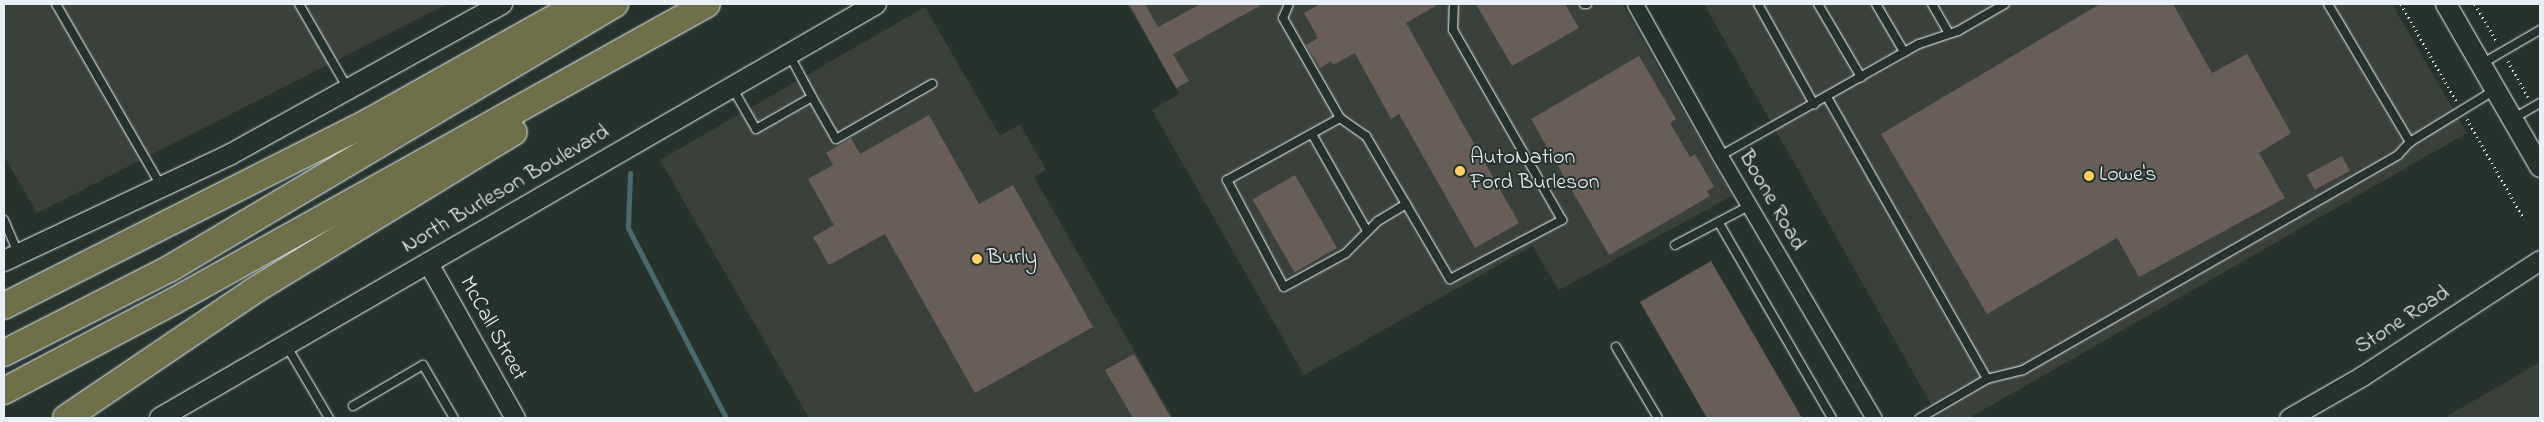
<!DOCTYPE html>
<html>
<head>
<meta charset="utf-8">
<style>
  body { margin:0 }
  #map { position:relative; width:2544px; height:422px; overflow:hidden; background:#26332d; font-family:"Indie Flower",sans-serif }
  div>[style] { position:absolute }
  .built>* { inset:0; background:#3a403a }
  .stream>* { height:5px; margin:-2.5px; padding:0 2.5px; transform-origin:2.5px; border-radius:2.5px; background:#496b70 }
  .building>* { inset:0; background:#695d58; transform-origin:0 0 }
  .path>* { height:3px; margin-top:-1.5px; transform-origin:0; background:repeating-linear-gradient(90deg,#e8f1f8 0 1px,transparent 0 5px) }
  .roads { filter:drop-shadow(0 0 1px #e8f1f8) drop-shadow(0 0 1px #e8f1f8) }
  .service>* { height:8px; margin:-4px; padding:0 4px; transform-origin:4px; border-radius:4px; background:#26332d }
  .minor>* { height:15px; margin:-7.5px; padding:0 7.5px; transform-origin:7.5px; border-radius:7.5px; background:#26332d }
  .tertiary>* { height:19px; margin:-9.5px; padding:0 9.5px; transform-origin:9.5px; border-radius:9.5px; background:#26332d }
  .secondary>* { height:20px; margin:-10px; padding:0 10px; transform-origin:10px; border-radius:10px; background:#26332d }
  .motorway>* { height:26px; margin:-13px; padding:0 13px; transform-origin:13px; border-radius:13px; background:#6f704a }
  .dots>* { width:14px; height:14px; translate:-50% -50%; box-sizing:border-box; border:2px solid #26332d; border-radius:50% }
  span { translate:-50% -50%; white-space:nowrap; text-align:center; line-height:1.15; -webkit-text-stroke:4px #26332d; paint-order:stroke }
  .poi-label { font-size:22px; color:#e8f1f8 }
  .left { translate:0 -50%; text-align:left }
  .street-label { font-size:22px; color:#e8f1f8 }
  .frame { position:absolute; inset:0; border:5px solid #e8f1f8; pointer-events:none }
</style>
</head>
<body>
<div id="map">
  <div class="built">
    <div style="clip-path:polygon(4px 4px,447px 4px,37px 213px,4px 156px)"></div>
    <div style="clip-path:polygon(1127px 4px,1622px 4px,1732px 196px,1559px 290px,1532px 246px,1304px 375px,1152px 110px,1179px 94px)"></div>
    <div style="clip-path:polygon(1704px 4px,2392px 4px,2467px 133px,1969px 418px,1939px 418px)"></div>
    <div style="clip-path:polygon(925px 7px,1000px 136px,1020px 124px,1046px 170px,1034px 177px,1173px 418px,809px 418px,660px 160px)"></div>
    <div style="clip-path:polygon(2540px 362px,2540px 418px,2444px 418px)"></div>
  </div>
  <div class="stream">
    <div style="left:630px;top:173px;width:55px;rotate:92.1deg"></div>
    <div style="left:628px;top:228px;width:214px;rotate:62.7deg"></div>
  </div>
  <div class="building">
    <div style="clip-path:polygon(1129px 4px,1145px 4px,1158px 27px,1201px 4px,1263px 4px,1173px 54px,1189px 81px,1176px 88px)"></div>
    <div style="clip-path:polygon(1320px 4px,1439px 4px,1406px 23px,1519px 223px,1475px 248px,1399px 114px,1391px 119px,1355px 53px,1333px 65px,1331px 61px,1320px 68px,1306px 45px,1318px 38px,1304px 13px)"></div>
    <div style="clip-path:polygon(1476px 4px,1565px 4px,1579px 28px,1512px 66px)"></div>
    <div style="clip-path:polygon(2100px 4px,2173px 4px,2212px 73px,2247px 54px,2291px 133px,2259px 153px,2285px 198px,2139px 277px,2117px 238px,1987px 314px,1881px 134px)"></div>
    <div style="clip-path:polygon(1639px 56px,1676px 119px,1670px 123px,1690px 157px,1695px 154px,1714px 187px,1707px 191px,1710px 196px,1609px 255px,1531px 119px)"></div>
    <div style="clip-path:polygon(929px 115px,979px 204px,1013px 185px,1093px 327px,975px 393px,885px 234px,829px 265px,813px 237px,834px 225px,808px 179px,833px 165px,826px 153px,851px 138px,860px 154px)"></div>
    <div style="left:2342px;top:156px;width:17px;height:40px;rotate:62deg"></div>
    <div style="left:1295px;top:175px;width:84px;height:49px;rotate:60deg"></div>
    <div style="clip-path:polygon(1711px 261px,1802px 418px,1707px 418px,1640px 302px)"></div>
    <div style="clip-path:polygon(1134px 354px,1171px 418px,1133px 418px,1105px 370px)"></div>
  </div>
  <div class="path">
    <div style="left:2401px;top:4px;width:112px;rotate:60.4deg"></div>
    <div style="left:2475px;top:4px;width:44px;rotate:59.9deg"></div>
    <div style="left:2508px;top:61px;width:41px;rotate:60.9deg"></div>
    <div style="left:2467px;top:119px;width:115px;rotate:60.3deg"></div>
  </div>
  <div class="roads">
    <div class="service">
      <div style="left:56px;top:4px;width:210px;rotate:60deg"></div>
      <div style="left:299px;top:4px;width:98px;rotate:60deg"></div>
      <div style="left:1289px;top:4px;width:15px;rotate:113deg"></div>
      <div style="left:1283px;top:18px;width:115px;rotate:60.3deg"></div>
      <div style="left:1340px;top:118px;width:32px;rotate:35deg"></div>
      <div style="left:1366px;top:136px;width:166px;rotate:59.6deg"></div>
      <div style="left:1450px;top:279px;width:127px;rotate:-27.8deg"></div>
      <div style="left:1562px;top:220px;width:219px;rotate:-119.8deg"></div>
      <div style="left:1453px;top:30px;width:26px;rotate:-88deg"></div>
      <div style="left:1584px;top:4px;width:3px"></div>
      <div style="left:1758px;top:4px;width:115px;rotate:60.8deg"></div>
      <div style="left:1818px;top:4px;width:85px;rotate:59.5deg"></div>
      <div style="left:1876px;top:4px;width:56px;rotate:59.7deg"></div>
      <div style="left:1932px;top:4px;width:34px;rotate:60deg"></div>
      <div style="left:2328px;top:4px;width:161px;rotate:59.3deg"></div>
      <div style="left:2410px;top:142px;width:100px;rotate:-31.5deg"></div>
      <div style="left:2483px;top:63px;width:66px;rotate:-30.1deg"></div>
      <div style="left:733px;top:89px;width:46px;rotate:60.1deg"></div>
      <div style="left:756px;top:129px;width:64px;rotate:-29.7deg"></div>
      <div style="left:812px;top:97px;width:47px;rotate:-118.2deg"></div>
      <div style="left:812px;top:97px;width:48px;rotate:60.3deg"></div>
      <div style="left:836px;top:139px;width:111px;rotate:-29.8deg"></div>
      <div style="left:1827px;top:97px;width:324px;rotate:60.4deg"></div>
      <div style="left:1987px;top:379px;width:78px;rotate:149.8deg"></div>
      <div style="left:1340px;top:118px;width:129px;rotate:151.2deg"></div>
      <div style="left:1227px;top:180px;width:121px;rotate:62deg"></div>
      <div style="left:1284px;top:287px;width:71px;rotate:-28.7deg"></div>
      <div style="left:1346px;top:253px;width:45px;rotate:-45deg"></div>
      <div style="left:1378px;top:221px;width:33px;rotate:-31deg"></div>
      <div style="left:2514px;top:118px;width:30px;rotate:-30deg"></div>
      <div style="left:1312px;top:134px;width:112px;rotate:60.4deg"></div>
      <div style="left:1720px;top:156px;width:228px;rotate:-29.4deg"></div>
      <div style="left:1919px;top:44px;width:41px;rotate:-18.4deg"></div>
      <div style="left:1958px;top:31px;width:54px;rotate:-29.9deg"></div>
      <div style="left:4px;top:220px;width:36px;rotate:67deg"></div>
      <div style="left:1719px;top:223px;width:225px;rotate:59.9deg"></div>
      <div style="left:1675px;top:245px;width:84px;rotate:-27.8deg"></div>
      <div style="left:286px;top:345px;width:85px;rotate:59.5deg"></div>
      <div style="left:1616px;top:347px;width:82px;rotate:59.4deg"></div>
      <div style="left:1987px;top:379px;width:37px;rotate:-14deg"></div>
      <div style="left:2023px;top:370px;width:432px;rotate:-29.8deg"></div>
      <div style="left:2398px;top:155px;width:18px;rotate:-47deg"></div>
      <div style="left:353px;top:406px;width:81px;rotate:-30.4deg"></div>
      <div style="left:423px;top:365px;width:61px;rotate:59.7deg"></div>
    </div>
    <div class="minor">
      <div style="left:1635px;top:4px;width:174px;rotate:60.8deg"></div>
      <div style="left:1720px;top:156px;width:304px;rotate:59.6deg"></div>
    </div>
    <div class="tertiary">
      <div style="left:428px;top:263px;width:178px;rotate:60.7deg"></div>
      <div style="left:2289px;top:418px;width:84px;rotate:-29.9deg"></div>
      <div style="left:2362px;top:376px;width:212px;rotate:-33.1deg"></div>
    </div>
    <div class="secondary">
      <div style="left:2446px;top:4px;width:188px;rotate:60deg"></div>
      <div style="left:4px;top:261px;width:251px;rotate:-25.2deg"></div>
      <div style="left:231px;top:154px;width:310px;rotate:-29deg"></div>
      <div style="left:160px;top:418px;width:827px;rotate:-30.04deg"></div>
    </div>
    <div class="motorway">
      <div style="left:4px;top:306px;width:408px;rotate:-26.8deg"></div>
      <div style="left:368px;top:122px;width:242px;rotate:-29.2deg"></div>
      <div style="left:4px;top:353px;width:185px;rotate:-27deg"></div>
      <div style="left:169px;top:269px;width:519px;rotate:-30.72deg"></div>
      <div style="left:4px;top:391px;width:192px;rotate:-27.9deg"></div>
      <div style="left:174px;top:301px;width:610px;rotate:-29.13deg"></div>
      <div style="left:66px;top:418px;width:228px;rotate:-34.1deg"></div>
      <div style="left:255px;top:290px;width:303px;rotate:-31.4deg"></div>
    </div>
  </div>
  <div class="dots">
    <div style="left:1460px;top:171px;background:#ffd166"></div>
    <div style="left:2089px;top:176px;background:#ffd166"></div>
    <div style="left:977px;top:259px;background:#ffd166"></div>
  </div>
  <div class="poi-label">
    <span class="left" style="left:1470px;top:171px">AutoNation<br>Ford Burleson</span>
    <span class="left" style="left:2099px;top:176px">Lowe's</span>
    <span class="left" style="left:987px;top:259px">Burly</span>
  </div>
  <div class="street-label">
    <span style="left:506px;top:190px;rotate:-30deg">North Burleson Boulevard</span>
    <span style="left:1771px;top:201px;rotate:60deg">Boone Road</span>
    <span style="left:2403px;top:321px;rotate:-33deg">Stone Road</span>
    <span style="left:492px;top:329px;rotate:61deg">McCall Street</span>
  </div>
  <div class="frame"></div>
</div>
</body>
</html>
